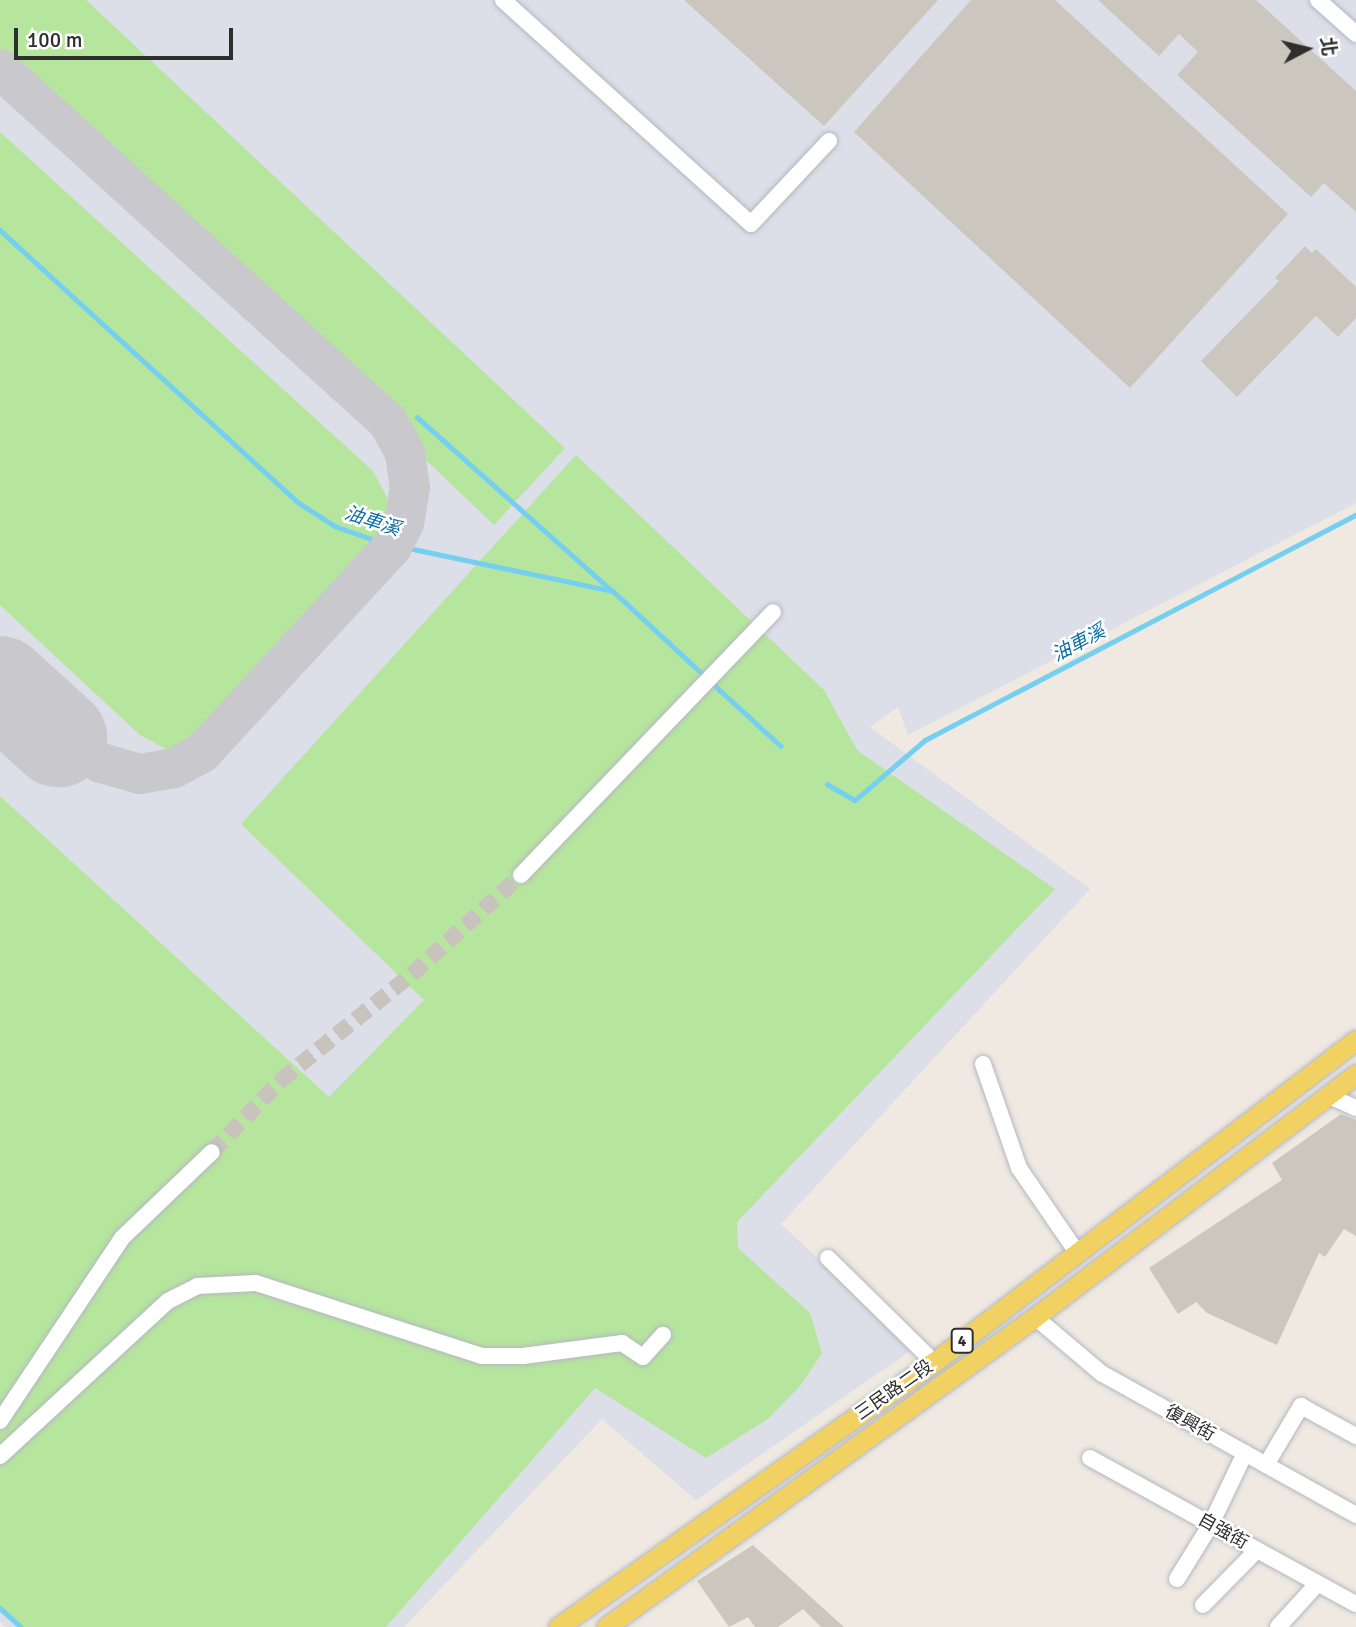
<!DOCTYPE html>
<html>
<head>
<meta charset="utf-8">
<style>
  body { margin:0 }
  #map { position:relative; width:1356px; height:1627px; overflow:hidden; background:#efe9e1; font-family:Signika,"Noto Sans TC",sans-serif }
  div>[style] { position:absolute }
  .airport>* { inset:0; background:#dcdee8 }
  .green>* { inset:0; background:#b6e59e }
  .stream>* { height:4.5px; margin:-2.25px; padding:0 2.25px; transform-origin:2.25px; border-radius:2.25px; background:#75cff0 }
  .taxiway>* { height:40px; margin:-20px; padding:0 20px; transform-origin:20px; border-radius:20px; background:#c9c8cc }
  .runway>* { height:98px; margin:-49px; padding:0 49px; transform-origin:49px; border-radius:49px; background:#c9c8cc }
  .building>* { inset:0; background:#cbc7bf }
  .minor-tunnel>* { height:16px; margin-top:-8px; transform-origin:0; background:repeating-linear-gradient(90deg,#c8c4bd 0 16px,transparent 0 24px) }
  .roads { filter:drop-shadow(0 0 2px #b4b7c1) drop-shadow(0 0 2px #b4b7c1) }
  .minor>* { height:16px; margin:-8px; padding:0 8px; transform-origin:8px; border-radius:8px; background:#fff }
  .major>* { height:19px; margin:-9.5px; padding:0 9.5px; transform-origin:9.5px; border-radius:9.5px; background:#f2d163 }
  span { translate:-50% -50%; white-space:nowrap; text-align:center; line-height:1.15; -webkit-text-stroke:5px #fff; paint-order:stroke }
  .shield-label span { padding:2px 5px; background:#fff; border:2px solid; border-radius:5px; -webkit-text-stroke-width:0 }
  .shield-label { font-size:16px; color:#2e2e2e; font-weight:700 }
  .street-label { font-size:18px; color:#2e2e2e }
  .water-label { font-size:19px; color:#0d6fa3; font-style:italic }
  .north { position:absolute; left:1272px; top:14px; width:70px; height:70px; -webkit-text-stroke:5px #fff; paint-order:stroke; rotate:83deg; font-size:19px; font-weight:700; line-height:28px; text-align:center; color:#2e2e2e }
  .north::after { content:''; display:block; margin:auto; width:24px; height:32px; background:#2e2e2e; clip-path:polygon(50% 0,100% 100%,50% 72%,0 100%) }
  .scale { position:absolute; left:14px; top:28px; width:219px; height:32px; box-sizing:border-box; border:4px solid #2e2e2e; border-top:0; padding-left:9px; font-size:21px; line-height:24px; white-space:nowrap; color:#2e2e2e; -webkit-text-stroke:5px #fff; paint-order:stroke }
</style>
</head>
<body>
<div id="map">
  <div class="airport">
    <div style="clip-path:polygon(0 0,1356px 0,1356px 503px,908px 735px,898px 707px,870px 727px,1090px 889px,781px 1224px,914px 1348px,696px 1500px,602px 1419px,404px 1627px,6px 1627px,0 1622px)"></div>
  </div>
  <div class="green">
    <div style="clip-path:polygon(0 0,86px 0,565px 448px,494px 525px,0 54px)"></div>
    <div style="clip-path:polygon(0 132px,373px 471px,403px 528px,393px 566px,236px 739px,202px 753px,168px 750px,140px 735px,0 605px)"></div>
    <div style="clip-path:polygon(576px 455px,824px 690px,857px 750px,1055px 889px,737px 1222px,738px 1248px,810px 1313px,822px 1353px,800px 1386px,768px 1419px,706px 1458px,595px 1388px,386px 1627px,21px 1627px,0 1608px,0 796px,329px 1097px,424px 1000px,241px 824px)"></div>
  </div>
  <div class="stream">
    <div style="left:0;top:230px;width:405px;rotate:42.4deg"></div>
    <div style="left:299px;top:503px;width:43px;rotate:32.6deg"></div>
    <div style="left:335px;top:526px;width:48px;rotate:19.6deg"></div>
    <div style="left:380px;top:542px;width:238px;rotate:11.9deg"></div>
    <div style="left:613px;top:591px;width:127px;rotate:42.8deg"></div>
    <div style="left:417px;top:417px;width:261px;rotate:41.7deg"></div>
    <div style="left:712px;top:683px;width:93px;rotate:42.4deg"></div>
    <div style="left:827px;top:784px;width:32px;rotate:30deg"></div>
    <div style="left:855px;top:800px;width:92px;rotate:-40.6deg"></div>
    <div style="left:925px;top:740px;width:486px;rotate:-27.6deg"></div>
    <div style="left:0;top:1608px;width:28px;rotate:42deg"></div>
  </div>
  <div class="taxiway">
    <div style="left:0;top:69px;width:525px;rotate:42.3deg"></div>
    <div style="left:388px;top:422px;width:35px;rotate:61deg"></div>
    <div style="left:405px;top:453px;width:34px;rotate:82deg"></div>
    <div style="left:410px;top:487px;width:36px;rotate:99deg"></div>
    <div style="left:404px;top:523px;width:27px;rotate:117deg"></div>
    <div style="left:392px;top:547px;width:280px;rotate:132.7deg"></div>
    <div style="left:202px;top:753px;width:32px;rotate:152deg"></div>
    <div style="left:174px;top:768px;width:35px;rotate:170deg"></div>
    <div style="left:140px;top:774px;width:41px;rotate:-164.2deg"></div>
    <div style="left:101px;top:763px;width:50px;rotate:-149.8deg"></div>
  </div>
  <div class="runway">
    <div style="left:0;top:685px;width:79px;rotate:42.4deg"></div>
  </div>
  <div class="building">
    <div style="clip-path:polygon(684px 0,938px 0,824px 126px)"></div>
    <div style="clip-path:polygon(971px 0,1055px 0,1288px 214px,1130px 388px,854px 132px)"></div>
    <div style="clip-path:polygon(1098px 0,1256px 0,1356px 91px,1356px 212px,1324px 183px,1311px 197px,1177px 75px,1198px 52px,1179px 34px,1159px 56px)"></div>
    <div style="clip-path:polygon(1305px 246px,1312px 253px,1316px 249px,1356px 287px,1356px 318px,1338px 337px,1316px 316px,1237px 397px,1201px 361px,1279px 281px,1275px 278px)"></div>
    <div style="clip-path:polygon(1341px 1114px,1356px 1120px,1356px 1236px,1344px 1229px,1325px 1257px,1319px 1253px,1277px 1345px,1207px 1313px,1196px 1302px,1178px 1314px,1149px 1268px,1282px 1180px,1272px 1163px)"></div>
    <div style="clip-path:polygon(753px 1545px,844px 1627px,821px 1627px,803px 1609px,778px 1627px,755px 1627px,748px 1617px,729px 1627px,697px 1581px)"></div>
  </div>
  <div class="minor-tunnel">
    <div style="left:212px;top:1152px;width:100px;rotate:-46.2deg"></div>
    <div style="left:281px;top:1080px;width:169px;rotate:-39deg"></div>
    <div style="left:412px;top:974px;width:147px;rotate:-42.2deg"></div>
  </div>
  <div class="roads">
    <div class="minor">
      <div style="left:503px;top:0;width:334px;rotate:42.1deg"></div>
      <div style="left:751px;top:224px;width:114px;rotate:-46.8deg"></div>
      <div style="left:1318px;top:0;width:51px;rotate:41.8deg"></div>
      <div style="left:521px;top:875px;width:364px;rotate:-46.2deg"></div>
      <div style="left:983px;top:1064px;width:110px;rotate:70.9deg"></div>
      <div style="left:1019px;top:1168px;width:104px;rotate:55.5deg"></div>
      <div style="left:1329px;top:1096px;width:30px;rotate:24deg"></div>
      <div style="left:828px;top:1258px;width:148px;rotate:44.5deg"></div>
      <div style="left:1035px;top:1317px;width:87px;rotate:40.3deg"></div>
      <div style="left:1101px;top:1373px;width:292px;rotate:29.1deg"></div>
      <div style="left:0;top:1421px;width:220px;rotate:-56.3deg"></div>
      <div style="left:122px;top:1238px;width:124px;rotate:-43.7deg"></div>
      <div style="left:0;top:1456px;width:229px;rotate:-42.7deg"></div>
      <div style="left:168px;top:1301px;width:33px;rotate:-27deg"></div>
      <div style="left:197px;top:1286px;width:59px;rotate:-2.9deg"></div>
      <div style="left:256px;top:1283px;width:237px;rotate:17.9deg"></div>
      <div style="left:482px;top:1356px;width:41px"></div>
      <div style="left:523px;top:1356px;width:100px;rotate:-7.5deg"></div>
      <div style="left:622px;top:1343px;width:25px;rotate:34deg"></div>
      <div style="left:643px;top:1357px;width:30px;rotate:-48deg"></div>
      <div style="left:1090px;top:1458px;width:303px;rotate:28.8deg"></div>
      <div style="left:1266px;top:1465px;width:69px;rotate:-59.3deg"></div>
      <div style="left:1301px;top:1406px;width:63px;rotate:28.6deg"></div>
      <div style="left:1177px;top:1579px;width:65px;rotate:-58.3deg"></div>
      <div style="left:1211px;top:1524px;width:79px;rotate:-64.4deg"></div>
      <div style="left:1203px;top:1605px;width:77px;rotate:-45.5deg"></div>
      <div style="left:1278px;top:1627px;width:59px;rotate:-47.7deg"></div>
    </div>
    <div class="major">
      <div style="left:558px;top:1627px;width:460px;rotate:-35.2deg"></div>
      <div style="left:934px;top:1362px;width:531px;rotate:-37.34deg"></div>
      <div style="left:606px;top:1627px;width:529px;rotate:-35.85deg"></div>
      <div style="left:1035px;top:1317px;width:403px;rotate:-37.1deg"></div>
    </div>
  </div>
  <div class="shield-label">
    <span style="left:962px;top:1341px">4</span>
  </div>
  <div class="street-label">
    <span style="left:894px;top:1390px;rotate:-35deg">三民路二段</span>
    <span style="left:1190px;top:1423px;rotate:29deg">復興街</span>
    <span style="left:1223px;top:1531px;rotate:29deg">自強街</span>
  </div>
  <div class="water-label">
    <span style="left:372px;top:522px;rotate:18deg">油車溪</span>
    <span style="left:1079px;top:644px;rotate:-28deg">油車溪</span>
  </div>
  <div class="north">北</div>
  <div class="scale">100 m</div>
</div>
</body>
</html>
